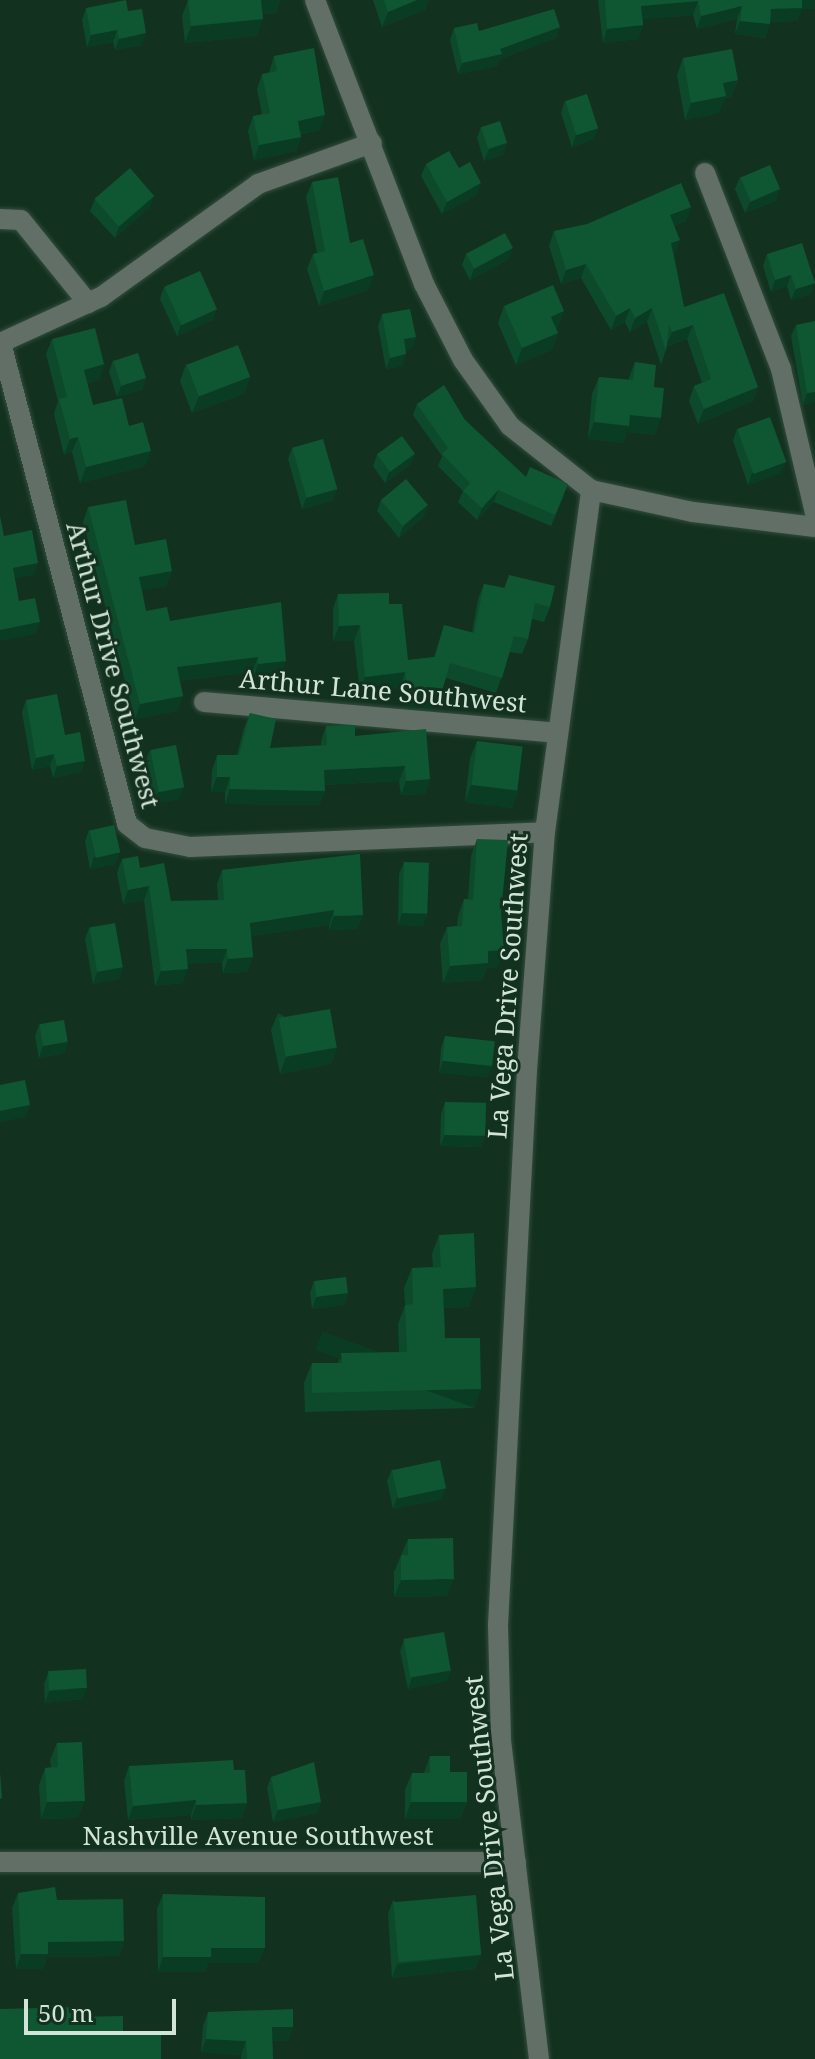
<!DOCTYPE html>
<html>
<head>
<meta charset="utf-8">
<style>
  body { margin:0 }
  #map { position:relative; width:815px; height:2059px; overflow:hidden; background:#13311f; font-family:"Noto Serif",serif }
  div>[style] { position:absolute }
  .roads { filter:drop-shadow(0 0 2px #324d3d) drop-shadow(0 0 2px #324d3d) }
  .minor>* { height:20px; margin:-10px; padding:0 10px; transform-origin:10px; border-radius:10px; background:#626f66 }
  .wall>* { inset:0; background:#0d4a2c }
  .shaded-wall>* { inset:0; background:#0a3c24; transform-origin:0 0 }
  .building>* { inset:0; background:#0f5633; transform-origin:0 0 }
  span { translate:-50% -50%; white-space:nowrap; text-align:center; line-height:1.15; -webkit-text-stroke:6px #13311f; paint-order:stroke }
  .street-label { font-size:26px; color:#d2e3d8 }
  .scale { position:absolute; left:24px; top:1999px; width:152px; height:36px; box-sizing:border-box; border:4px solid #d2e3d8; border-top:0; padding-left:10px; font-size:24px; line-height:28px; white-space:nowrap; color:#d2e3d8; -webkit-text-stroke:6px #13311f; paint-order:stroke }
</style>
</head>
<body>
<div id="map">
  <div class="roads">
    <div class="minor">
      <div style="left:315px;top:0;width:304px;rotate:69deg"></div>
      <div style="left:424px;top:284px;width:85px;rotate:62.8deg"></div>
      <div style="left:463px;top:360px;width:81px;rotate:54.5deg"></div>
      <div style="left:510px;top:426px;width:103px;rotate:38.3deg"></div>
      <div style="left:591px;top:490px;width:104px;rotate:12.2deg"></div>
      <div style="left:693px;top:512px;width:123px;rotate:7deg"></div>
      <div style="left:705px;top:173px;width:210px;rotate:68.8deg"></div>
      <div style="left:781px;top:369px;width:148px;rotate:76.7deg"></div>
      <div style="left:0;top:219px;width:21px;rotate:3deg"></div>
      <div style="left:21px;top:220px;width:107px;rotate:51.1deg"></div>
      <div style="left:0;top:343px;width:111px;rotate:-24.5deg"></div>
      <div style="left:101px;top:297px;width:193px;rotate:-35.7deg"></div>
      <div style="left:258px;top:184px;width:121px;rotate:-19.8deg"></div>
      <div style="left:1px;top:343px;width:497px;rotate:75.3deg"></div>
      <div style="left:127px;top:824px;width:23px;rotate:38deg"></div>
      <div style="left:145px;top:838px;width:46px;rotate:11.3deg"></div>
      <div style="left:190px;top:847px;width:355px;rotate:-2.4deg"></div>
      <div style="left:204px;top:702px;width:355px;rotate:5deg"></div>
      <div style="left:0;top:1862px;width:516px"></div>
      <div style="left:539px;top:2059px;width:321px;rotate:-96.8deg"></div>
      <div style="left:501px;top:1740px;width:115px;rotate:-91.5deg"></div>
      <div style="left:498px;top:1625px;width:556px;rotate:-87.01deg"></div>
      <div style="left:527px;top:1070px;width:239px;rotate:-85.7deg"></div>
      <div style="left:545px;top:832px;width:345px;rotate:-82.3deg"></div>
    </div>
  </div>
  <div class="wall">
    <div style="clip-path:polygon(188px 0,280px 0,276px 13px,263px 14px,257px 36px,185px 43px,182px 16px)"></div>
    <div style="clip-path:polygon(373px 0,429px 0,425px 10px,382px 27px)"></div>
    <div style="clip-path:polygon(598px 0,815px 0,815px 9px,802px 9px,797px 21px,770px 22px,765px 38px,735px 34px,737px 19px,697px 29px,693px 15px,643px 19px,643px 25px,638px 39px,603px 43px)"></div>
    <div style="clip-path:polygon(86px 8px,128px 11px,142px 45px,115px 50px,113px 42px,87px 47px,82px 20px)"></div>
    <div style="clip-path:polygon(560px 27px,556px 38px,500px 59px,497px 66px,458px 74px,450px 40px,454px 28px,479px 31px)"></div>
    <div style="clip-path:polygon(274px 56px,320px 130px,301px 134px,301px 137px,296px 151px,254px 160px,248px 131px,253px 116px,262px 114px,257px 89px,262px 74px,269px 73px)"></div>
    <div style="clip-path:polygon(683px 58px,738px 80px,731px 97px,725px 98px,719px 113px,685px 120px,677px 75px)"></div>
    <div style="clip-path:polygon(565px 101px,598px 128px,594px 139px,572px 147px,561px 113px)"></div>
    <div style="clip-path:polygon(481px 127px,507px 143px,503px 155px,484px 161px,477px 138px)"></div>
    <div style="clip-path:polygon(426px 164px,459px 168px,477px 195px,442px 214px,421px 176px)"></div>
    <div style="clip-path:polygon(740px 177px,776px 201px,745px 213px,735px 189px)"></div>
    <div style="clip-path:polygon(312px 182px,350px 243px,368px 290px,319px 306px,307px 269px,313px 254px,317px 253px,306px 197px)"></div>
    <div style="clip-path:polygon(95px 199px,150px 207px,115px 238px,90px 211px)"></div>
    <div style="clip-path:polygon(691px 207px,686px 221px,674px 226px,674px 255px,684px 307px,758px 387px,753px 401px,698px 424px,689px 401px,694px 386px,702px 383px,687px 339px,667px 346px,661px 365px,647px 322px,630px 332px,625px 322px,611px 330px,581px 278px,561px 284px,549px 246px,554px 231px)"></div>
    <div style="clip-path:polygon(466px 254px,509px 259px,470px 280px,462px 265px)"></div>
    <div style="clip-path:polygon(767px 254px,815px 282px,811px 294px,791px 300px,787px 286px,771px 292px,763px 266px)"></div>
    <div style="clip-path:polygon(164px 287px,213px 320px,177px 336px,160px 299px)"></div>
    <div style="clip-path:polygon(504px 306px,558px 328px,556px 329px,558px 333px,552px 350px,516px 365px,498px 323px)"></div>
    <div style="clip-path:polygon(382px 314px,416px 337px,412px 348px,406px 350px,402px 366px,386px 369px,378px 326px)"></div>
    <div style="clip-path:polygon(796px 325px,815px 402px,803px 405px,791px 336px)"></div>
    <div style="clip-path:polygon(52px 339px,104px 364px,99px 380px,87px 383px,93px 405px,129px 426px,145px 466px,80px 483px,72px 452px,64px 455px,54px 414px,58px 401px,46px 354px)"></div>
    <div style="clip-path:polygon(113px 360px,146px 378px,142px 390px,117px 397px,109px 372px)"></div>
    <div style="clip-path:polygon(635px 362px,654px 387px,655px 435px,627px 432px,623px 443px,588px 439px,592px 394px,599px 377px,628px 380px)"></div>
    <div style="clip-path:polygon(186px 364px,250px 377px,244px 394px,192px 413px,180px 381px)"></div>
    <div style="clip-path:polygon(417px 404px,465px 420px,526px 477px,564px 495px,551px 526px,494px 502px,477px 520px,458px 502px,463px 491px,438px 466px,442px 456px,413px 415px)"></div>
    <div style="clip-path:polygon(737px 429px,781px 473px,748px 485px,733px 441px)"></div>
    <div style="clip-path:polygon(292px 448px,337px 489px,332px 501px,302px 509px,288px 459px)"></div>
    <div style="clip-path:polygon(415px 454px,410px 465px,385px 483px,373px 466px,377px 455px)"></div>
    <div style="clip-path:polygon(381px 500px,424px 517px,399px 538px,377px 511px)"></div>
    <div style="clip-path:polygon(88px 507px,135px 545px,172px 571px,166px 586px,142px 590px,146px 611px,170px 621px,286px 661px,280px 676px,253px 678px,252px 672px,180px 681px,183px 696px,177px 711px,135px 719px,83px 522px)"></div>
    <div style="clip-path:polygon(509px 575px,550px 607px,544px 622px,532px 619px,528px 639px,522px 654px,510px 652px,496px 693px,446px 678px,435px 709px,402px 706px,400px 688px,360px 692px,354px 641px,333px 641px,333px 609px,338px 594px,389px 604px,408px 660px,434px 657px,444px 625px,472px 633px,478px 599px,484px 584px,504px 588px)"></div>
    <div style="clip-path:polygon(26px 700px,81px 772px,53px 778px,50px 766px,32px 770px,22px 712px)"></div>
    <div style="clip-path:polygon(250px 713px,270px 748px,321px 746px,321px 741px,326px 726px,355px 736px,430px 779px,425px 794px,401px 795px,399px 781px,324px 785px,325px 791px,319px 805px,225px 804px,225px 792px,211px 792px,212px 770px,217px 755px,237px 755px,244px 728px)"></div>
    <div style="clip-path:polygon(477px 741px,518px 791px,512px 808px,465px 802px,470px 758px)"></div>
    <div style="clip-path:polygon(150px 750px,179px 799px,153px 804px,145px 762px)"></div>
    <div style="clip-path:polygon(89px 830px,120px 852px,115px 864px,90px 869px,85px 841px)"></div>
    <div style="clip-path:polygon(477px 839px,501px 913px,498px 967px,487px 968px,482px 980px,443px 983px,440px 944px,447px 927px,457px 926px,458px 916px,464px 899px,468px 899px,471px 856px)"></div>
    <div style="clip-path:polygon(360px 854px,358px 929px,329px 930px,329px 925px,251px 936px,253px 957px,247px 972px,223px 973px,222px 963px,187px 963px,183px 983px,155px 986px,144px 900px,123px 904px,117px 873px,122px 859px,140px 868px,171px 901px,218px 900px,217px 884px,222px 870px)"></div>
    <div style="clip-path:polygon(404px 862px,423px 926px,398px 925px,399px 874px)"></div>
    <div style="clip-path:polygon(89px 928px,123px 967px,119px 979px,93px 984px,85px 939px)"></div>
    <div style="clip-path:polygon(278px 1013px,337px 1047px,331px 1064px,280px 1074px,271px 1030px)"></div>
    <div style="clip-path:polygon(39px 1025px,68px 1042px,64px 1053px,39px 1058px,35px 1036px)"></div>
    <div style="clip-path:polygon(445px 1036px,492px 1066px,488px 1077px,439px 1073px,441px 1048px)"></div>
    <div style="clip-path:polygon(445px 1102px,485px 1136px,481px 1147px,440px 1146px,441px 1114px)"></div>
    <div style="clip-path:polygon(439px 1235px,476px 1287px,469px 1307px,444px 1308px,445px 1338px,481px 1389px,474px 1408px,305px 1412px,304px 1383px,312px 1363px,338px 1363px,341px 1353px,399px 1352px,398px 1324px,405px 1305px,404px 1288px,412px 1268px,433px 1267px,432px 1254px)"></div>
    <div style="clip-path:polygon(314px 1281px,348px 1293px,344px 1305px,312px 1309px,310px 1293px)"></div>
    <div style="clip-path:polygon(392px 1469px,442px 1499px,393px 1509px,387px 1481px)"></div>
    <div style="clip-path:polygon(408px 1539px,447px 1596px,394px 1597px,394px 1572px)"></div>
    <div style="clip-path:polygon(404px 1640px,451px 1670px,447px 1681px,408px 1689px,400px 1651px)"></div>
    <div style="clip-path:polygon(48px 1673px,83px 1699px,45px 1703px,44px 1684px)"></div>
    <div style="clip-path:polygon(57px 1743px,78px 1818px,41px 1819px,39px 1785px,45px 1768px,51px 1767px,50px 1760px)"></div>
    <div style="clip-path:polygon(430px 1756px,450px 1772px,467px 1802px,460px 1819px,405px 1819px,405px 1790px,412px 1773px,424px 1773px)"></div>
    <div style="clip-path:polygon(129px 1766px,234px 1770px,247px 1803px,242px 1818px,191px 1820px,191px 1815px,128px 1820px,124px 1781px)"></div>
    <div style="clip-path:polygon(271px 1777px,321px 1802px,317px 1813px,273px 1822px,267px 1788px)"></div>
    <div style="clip-path:polygon(18px 1893px,57px 1900px,124px 1941px,119px 1956px,47px 1957px,43px 1969px,16px 1969px,12px 1908px)"></div>
    <div style="clip-path:polygon(163px 1894px,259px 1963px,208px 1963px,205px 1972px,158px 1972px,157px 1909px)"></div>
    <div style="clip-path:polygon(393px 1900px,481px 1955px,475px 1969px,392px 1978px,388px 1914px)"></div>
    <div style="clip-path:polygon(208px 2012px,293px 2027px,288px 2041px,272px 2041px,273px 2059px,241px 2059px,241px 2055px,201px 2052px,203px 2026px)"></div>
  </div>
  <div class="shaded-wall">
    <div style="clip-path:polygon(260px 0,280px 0,276px 13px,255px 15px)"></div>
    <div style="clip-path:polygon(417px 0,429px 0,425px 10px,382px 27px,388px 12px)"></div>
    <div style="clip-path:polygon(800px 0,815px 0,815px 9px,802px 9px,797px 21px,767px 22px,771px 9px)"></div>
    <div style="clip-path:polygon(698px 1px,693px 15px,636px 20px,641px 6px)"></div>
    <div style="clip-path:polygon(742px 6px,737px 19px,697px 29px,701px 16px)"></div>
    <div style="clip-path:polygon(263px 19px,257px 36px,185px 43px,191px 26px)"></div>
    <div style="clip-path:polygon(740px 21px,770px 24px,765px 38px,735px 34px)"></div>
    <div style="clip-path:polygon(643px 25px,638px 39px,603px 43px,607px 29px)"></div>
    <div style="clip-path:polygon(560px 27px,556px 38px,500px 59px,497px 66px,458px 74px,462px 63px)"></div>
    <div style="clip-path:polygon(117px 30px,113px 42px,87px 47px,91px 35px)"></div>
    <div style="clip-path:polygon(146px 33px,142px 45px,115px 50px,119px 39px)"></div>
    <div style="clip-path:polygon(738px 80px,731px 97px,725px 98px,719px 113px,685px 120px,691px 103px,723px 83px)"></div>
    <div style="clip-path:polygon(325px 115px,320px 130px,293px 135px,298px 121px)"></div>
    <div style="clip-path:polygon(598px 128px,594px 139px,572px 147px,576px 135px)"></div>
    <div style="clip-path:polygon(301px 137px,296px 151px,254px 160px,259px 145px)"></div>
    <div style="clip-path:polygon(507px 143px,503px 155px,484px 161px,489px 149px)"></div>
    <div style="clip-path:polygon(481px 183px,477px 195px,442px 214px,447px 202px)"></div>
    <div style="clip-path:polygon(780px 189px,776px 201px,745px 213px,750px 202px)"></div>
    <div style="clip-path:polygon(154px 196px,150px 207px,115px 238px,119px 226px)"></div>
    <div style="clip-path:polygon(691px 207px,686px 221px,665px 230px,670px 215px)"></div>
    <div style="clip-path:polygon(680px 240px,675px 254px,666px 258px,671px 243px)"></div>
    <div style="clip-path:polygon(513px 248px,509px 259px,470px 280px,474px 268px)"></div>
    <div style="clip-path:polygon(586px 264px,581px 278px,561px 284px,566px 270px)"></div>
    <div style="clip-path:polygon(374px 275px,368px 290px,319px 306px,324px 291px)"></div>
    <div style="clip-path:polygon(791px 275px,787px 286px,771px 292px,775px 280px)"></div>
    <div style="clip-path:polygon(815px 283px,811px 294px,791px 300px,796px 289px)"></div>
    <div style="clip-path:polygon(630px 308px,625px 322px,611px 330px,616px 316px)"></div>
    <div style="clip-path:polygon(652px 308px,647px 322px,630px 332px,635px 318px)"></div>
    <div style="clip-path:polygon(217px 309px,213px 320px,177px 336px,181px 324px)"></div>
    <div style="clip-path:polygon(564px 311px,558px 328px,545px 334px,551px 317px)"></div>
    <div style="clip-path:polygon(693px 325px,687px 339px,666px 346px,672px 332px)"></div>
    <div style="clip-path:polygon(558px 333px,552px 350px,516px 365px,522px 348px)"></div>
    <div style="clip-path:polygon(416px 337px,412px 348px,399px 351px,404px 339px)"></div>
    <div style="clip-path:polygon(406px 354px,402px 366px,386px 369px,390px 358px)"></div>
    <div style="clip-path:polygon(104px 364px,99px 380px,78px 385px,84px 370px)"></div>
    <div style="clip-path:polygon(250px 377px,244px 394px,192px 413px,199px 396px)"></div>
    <div style="clip-path:polygon(146px 378px,142px 390px,117px 397px,121px 386px)"></div>
    <div style="clip-path:polygon(758px 387px,753px 401px,698px 424px,704px 409px)"></div>
    <div style="clip-path:polygon(815px 392px,815px 402px,803px 405px,807px 393px)"></div>
    <div style="clip-path:polygon(630px 415px,661px 418px,655px 435px,627px 432px,623px 443px,588px 439px,594px 422px)"></div>
    <div style="clip-path:polygon(78px 437px,72px 452px,64px 455px,70px 439px)"></div>
    <div style="clip-path:polygon(151px 451px,145px 466px,80px 483px,86px 467px)"></div>
    <div style="clip-path:polygon(415px 454px,410px 465px,385px 483px,389px 472px)"></div>
    <div style="clip-path:polygon(786px 462px,781px 473px,748px 485px,752px 473px)"></div>
    <div style="clip-path:polygon(337px 489px,332px 501px,302px 509px,306px 498px)"></div>
    <div style="clip-path:polygon(498px 490px,494px 502px,477px 520px,482px 508px)"></div>
    <div style="clip-path:polygon(428px 505px,424px 517px,399px 538px,403px 526px)"></div>
    <div style="clip-path:polygon(38px 563px,34px 575px,9px 580px,13px 568px)"></div>
    <div style="clip-path:polygon(172px 571px,166px 586px,134px 592px,139px 577px)"></div>
    <div style="clip-path:polygon(40px 622px,36px 634px,0 641px,0 630px)"></div>
    <div style="clip-path:polygon(360px 625px,354px 641px,333px 641px,339px 626px)"></div>
    <div style="clip-path:polygon(258px 657px,252px 672px,172px 682px,177px 667px)"></div>
    <div style="clip-path:polygon(286px 661px,280px 676px,253px 678px,258px 664px)"></div>
    <div style="clip-path:polygon(405px 672px,400px 688px,360px 692px,365px 677px)"></div>
    <div style="clip-path:polygon(407px 691px,441px 694px,435px 709px,402px 706px)"></div>
    <div style="clip-path:polygon(183px 696px,177px 711px,135px 719px,140px 704px)"></div>
    <div style="clip-path:polygon(54px 754px,50px 766px,32px 770px,36px 758px)"></div>
    <div style="clip-path:polygon(85px 761px,81px 772px,53px 778px,57px 766px)"></div>
    <div style="clip-path:polygon(405px 766px,399px 781px,318px 785px,324px 770px)"></div>
    <div style="clip-path:polygon(217px 777px,230px 777px,225px 792px,211px 792px)"></div>
    <div style="clip-path:polygon(430px 779px,425px 794px,401px 795px,406px 781px)"></div>
    <div style="clip-path:polygon(471px 785px,518px 791px,512px 808px,465px 802px)"></div>
    <div style="clip-path:polygon(184px 787px,179px 799px,153px 804px,158px 792px)"></div>
    <div style="clip-path:polygon(230px 789px,325px 791px,319px 805px,225px 804px)"></div>
    <div style="clip-path:polygon(120px 852px,115px 864px,90px 869px,94px 857px)"></div>
    <div style="clip-path:polygon(149px 886px,144px 900px,123px 904px,128px 890px)"></div>
    <div style="clip-path:polygon(334px 910px,329px 925px,245px 937px,250px 923px)"></div>
    <div style="clip-path:polygon(402px 913px,428px 914px,423px 926px,398px 925px)"></div>
    <div style="clip-path:polygon(363px 915px,358px 929px,329px 930px,334px 916px)"></div>
    <div style="clip-path:polygon(186px 949px,227px 949px,222px 963px,181px 964px)"></div>
    <div style="clip-path:polygon(504px 950px,498px 967px,487px 968px,482px 980px,443px 983px,450px 966px,488px 951px)"></div>
    <div style="clip-path:polygon(253px 957px,247px 972px,223px 973px,228px 959px)"></div>
    <div style="clip-path:polygon(123px 967px,119px 979px,93px 984px,97px 972px)"></div>
    <div style="clip-path:polygon(188px 969px,183px 983px,155px 986px,161px 971px)"></div>
    <div style="clip-path:polygon(68px 1042px,64px 1053px,39px 1058px,43px 1046px)"></div>
    <div style="clip-path:polygon(337px 1047px,331px 1064px,280px 1074px,286px 1057px)"></div>
    <div style="clip-path:polygon(443px 1061px,492px 1066px,488px 1077px,439px 1073px)"></div>
    <div style="clip-path:polygon(30px 1105px,26px 1117px,0 1122px,0 1111px)"></div>
    <div style="clip-path:polygon(445px 1135px,485px 1136px,481px 1147px,440px 1146px)"></div>
    <div style="clip-path:polygon(476px 1287px,469px 1307px,436px 1308px,443px 1289px)"></div>
    <div style="clip-path:polygon(348px 1293px,344px 1305px,312px 1309px,316px 1297px)"></div>
    <div style="left:481px;top:1389px;width:20px;height:169px;rotate:110deg"></div>
    <div style="clip-path:polygon(446px 1488px,442px 1499px,393px 1509px,397px 1497px)"></div>
    <div style="clip-path:polygon(454px 1579px,447px 1596px,394px 1597px,401px 1580px)"></div>
    <div style="clip-path:polygon(451px 1670px,447px 1681px,408px 1689px,412px 1677px)"></div>
    <div style="clip-path:polygon(87px 1688px,83px 1699px,45px 1703px,49px 1691px)"></div>
    <div style="clip-path:polygon(196px 1800px,191px 1815px,128px 1820px,133px 1806px)"></div>
    <div style="clip-path:polygon(85px 1801px,78px 1818px,41px 1819px,47px 1802px)"></div>
    <div style="clip-path:polygon(321px 1802px,317px 1813px,273px 1822px,278px 1810px)"></div>
    <div style="clip-path:polygon(411px 1802px,467px 1802px,460px 1819px,405px 1819px)"></div>
    <div style="clip-path:polygon(247px 1803px,242px 1818px,191px 1820px,196px 1805px)"></div>
    <div style="clip-path:polygon(124px 1941px,119px 1956px,47px 1957px,43px 1969px,16px 1969px,21px 1954px,48px 1942px)"></div>
    <div style="clip-path:polygon(211px 1948px,265px 1948px,259px 1963px,208px 1963px,205px 1972px,158px 1972px,163px 1957px)"></div>
    <div style="clip-path:polygon(481px 1955px,475px 1969px,392px 1978px,397px 1964px)"></div>
    <div style="clip-path:polygon(272px 2027px,293px 2027px,288px 2041px,267px 2041px)"></div>
    <div style="clip-path:polygon(206px 2039px,246px 2041px,241px 2055px,201px 2052px)"></div>
  </div>
  <div class="building">
    <div style="clip-path:polygon(126px 0,128px 11px,142px 9px,146px 33px,119px 39px,117px 30px,91px 35px,86px 8px)"></div>
    <div style="clip-path:polygon(188px 0,261px 0,263px 19px,191px 26px)"></div>
    <div style="clip-path:polygon(384px 0,417px 0,388px 12px)"></div>
    <div style="clip-path:polygon(605px 0,802px 0,802px 8px,771px 9px,770px 24px,740px 21px,742px 6px,701px 16px,698px 1px,641px 6px,643px 25px,607px 29px)"></div>
    <div style="clip-path:polygon(554px 9px,560px 27px,500px 49px,502px 54px,462px 63px,454px 28px,477px 23px,479px 31px)"></div>
    <div style="clip-path:polygon(314px 48px,325px 115px,298px 121px,301px 137px,259px 145px,253px 116px,270px 113px,262px 74px,277px 71px,274px 56px)"></div>
    <div style="clip-path:polygon(732px 49px,738px 80px,723px 83px,726px 96px,691px 103px,683px 58px)"></div>
    <div style="left:587px;top:94px;width:36px;height:23px;rotate:72deg"></div>
    <div style="left:500px;top:121px;width:23px;height:20px;rotate:72deg"></div>
    <div style="clip-path:polygon(449px 151px,459px 168px,470px 162px,481px 183px,447px 202px,426px 164px)"></div>
    <div style="left:770px;top:165px;width:26px;height:32px;rotate:67deg"></div>
    <div style="left:130px;top:168px;width:37px;height:47px;rotate:49deg"></div>
    <div style="clip-path:polygon(338px 177px,350px 243px,363px 239px,374px 275px,324px 291px,313px 254px,325px 251px,312px 182px)"></div>
    <div style="clip-path:polygon(681px 183px,691px 207px,670px 215px,680px 240px,671px 243px,684px 307px,724px 293px,758px 387px,704px 409px,694px 386px,711px 379px,693px 325px,672px 332px,669px 325px,666px 351px,652px 308px,635px 318px,630px 308px,616px 316px,586px 264px,566px 270px,554px 231px,587px 224px)"></div>
    <div style="left:505px;top:233px;width:17px;height:44px;rotate:62deg"></div>
    <div style="clip-path:polygon(802px 243px,815px 283px,796px 289px,791px 275px,775px 280px,767px 254px)"></div>
    <div style="left:200px;top:271px;width:42px;height:39px;rotate:66deg"></div>
    <div style="clip-path:polygon(553px 285px,564px 311px,551px 317px,558px 333px,522px 348px,504px 306px)"></div>
    <div style="clip-path:polygon(410px 309px,416px 337px,404px 339px,406px 354px,390px 358px,382px 314px)"></div>
    <div style="clip-path:polygon(815px 321px,815px 392px,807px 393px,796px 325px)"></div>
    <div style="clip-path:polygon(95px 328px,104px 364px,84px 370px,93px 405px,122px 398px,129px 426px,143px 422px,151px 451px,86px 467px,78px 437px,70px 439px,59px 399px,67px 397px,52px 339px)"></div>
    <div style="left:238px;top:345px;width:34px;height:55px;rotate:69deg"></div>
    <div style="left:138px;top:353px;width:26px;height:26px;rotate:72deg"></div>
    <div style="clip-path:polygon(635px 362px,656px 365px,654px 387px,664px 388px,661px 418px,630px 415px,629px 426px,594px 422px,599px 377px,633px 380px)"></div>
    <div style="clip-path:polygon(444px 385px,465px 420px,526px 477px,530px 467px,568px 484px,555px 515px,498px 490px,482px 508px,463px 491px,470px 483px,442px 454px,448px 448px,417px 404px)"></div>
    <div style="left:770px;top:417px;width:48px;height:35px;rotate:70deg"></div>
    <div style="left:402px;top:436px;width:22px;height:31px;rotate:54deg"></div>
    <div style="left:323px;top:439px;width:52px;height:32px;rotate:74deg"></div>
    <div style="left:406px;top:479px;width:34px;height:33px;rotate:50deg"></div>
    <div style="clip-path:polygon(126px 500px,135px 545px,166px 539px,172px 571px,139px 577px,146px 611px,167px 607px,170px 621px,281px 602px,286px 661px,258px 664px,258px 657px,177px 667px,183px 696px,140px 704px,88px 507px)"></div>
    <div style="clip-path:polygon(0 516px,4px 536px,32px 530px,38px 563px,13px 568px,19px 601px,35px 598px,40px 622px,0 630px)"></div>
    <div style="clip-path:polygon(509px 575px,555px 586px,550px 607px,535px 603px,528px 639px,514px 636px,502px 678px,450px 663px,441px 694px,407px 691px,405px 672px,365px 677px,360px 625px,339px 626px,338px 594px,389px 593px,389px 604px,402px 604px,408px 660px,435px 657px,444px 625px,474px 633px,484px 584px,505px 588px)"></div>
    <div style="clip-path:polygon(57px 694px,65px 735px,80px 732px,85px 761px,57px 766px,54px 754px,36px 758px,26px 700px)"></div>
    <div style="clip-path:polygon(250px 713px,276px 719px,270px 748px,327px 745px,326px 726px,355px 725px,355px 736px,426px 729px,430px 779px,406px 781px,405px 766px,324px 770px,325px 791px,230px 789px,230px 777px,217px 777px,217px 755px,239px 755px)"></div>
    <div style="left:477px;top:741px;width:46px;height:44px;rotate:7deg"></div>
    <div style="left:176px;top:745px;width:43px;height:26px;rotate:79deg"></div>
    <div style="left:114px;top:825px;width:28px;height:25px;rotate:77deg"></div>
    <div style="clip-path:polygon(477px 839px,508px 840px,501px 913px,504px 950px,488px 951px,488px 963px,450px 966px,447px 927px,462px 926px,464px 899px,473px 900px)"></div>
    <div style="clip-path:polygon(360px 854px,363px 915px,334px 916px,334px 910px,250px 923px,253px 957px,228px 959px,227px 949px,186px 949px,188px 969px,161px 971px,149px 886px,128px 890px,122px 859px,138px 856px,140px 868px,164px 863px,171px 901px,224px 900px,222px 870px)"></div>
    <div style="left:404px;top:862px;width:25px;height:51px;rotate:2deg"></div>
    <div style="left:115px;top:923px;width:45px;height:26px;rotate:80deg"></div>
    <div style="left:330px;top:1009px;width:39px;height:52px;rotate:80deg"></div>
    <div style="left:64px;top:1020px;width:22px;height:25px;rotate:80deg"></div>
    <div style="left:445px;top:1036px;width:50px;height:25px;rotate:6deg"></div>
    <div style="clip-path:polygon(25px 1080px,30px 1105px,0 1111px,0 1085px)"></div>
    <div style="left:445px;top:1102px;width:41px;height:33px;rotate:1deg"></div>
    <div style="clip-path:polygon(474px 1233px,476px 1287px,443px 1289px,445px 1338px,480px 1338px,481px 1389px,312px 1393px,312px 1363px,342px 1363px,341px 1353px,407px 1352px,405px 1305px,413px 1304px,412px 1268px,441px 1267px,439px 1235px)"></div>
    <div style="left:346px;top:1277px;width:16px;height:32px;rotate:83deg"></div>
    <div style="left:440px;top:1460px;width:29px;height:49px;rotate:78deg"></div>
    <div style="clip-path:polygon(453px 1538px,454px 1579px,401px 1580px,401px 1555px,408px 1555px,408px 1539px)"></div>
    <div style="left:444px;top:1632px;width:39px;height:41px;rotate:80deg"></div>
    <div style="left:86px;top:1669px;width:19px;height:38px;rotate:87deg"></div>
    <div style="clip-path:polygon(82px 1742px,85px 1801px,47px 1802px,45px 1768px,58px 1767px,57px 1743px)"></div>
    <div style="clip-path:polygon(430px 1756px,450px 1756px,450px 1772px,467px 1772px,467px 1802px,411px 1802px,412px 1773px,430px 1773px)"></div>
    <div style="clip-path:polygon(233px 1760px,234px 1770px,245px 1770px,247px 1803px,196px 1805px,196px 1800px,133px 1806px,129px 1766px)"></div>
    <div style="clip-path:polygon(314px 1762px,321px 1802px,278px 1810px,271px 1777px)"></div>
    <div style="clip-path:polygon(0 1772px,2px 1798px,0 1799px)"></div>
    <div style="clip-path:polygon(55px 1887px,57px 1900px,123px 1899px,124px 1941px,48px 1942px,48px 1954px,21px 1954px,18px 1893px)"></div>
    <div style="clip-path:polygon(163px 1894px,265px 1897px,265px 1948px,211px 1948px,211px 1957px,163px 1957px)"></div>
    <div style="left:476px;top:1895px;width:60px;height:83px;rotate:85deg"></div>
    <div style="clip-path:polygon(79px 2007px,79px 2017px,123px 2016px,123px 2031px,161px 2031px,161px 2059px,0 2059px,0 2009px)"></div>
    <div style="clip-path:polygon(293px 2009px,293px 2027px,272px 2027px,273px 2059px,247px 2059px,246px 2041px,206px 2039px,208px 2012px)"></div>
  </div>
  <div class="street-label">
    <span style="left:113px;top:665px;rotate:75deg">Arthur Drive Southwest</span>
    <span style="left:383px;top:691px;rotate:5deg">Arthur Lane Southwest</span>
    <span style="left:508px;top:986px;rotate:-86deg">La Vega Drive Southwest</span>
    <span style="left:489px;top:1828px;rotate:-96deg">La Vega Drive Southwest</span>
    <span style="left:258px;top:1836px">Nashville Avenue Southwest</span>
  </div>
  <div class="scale">50 m</div>
</div>
</body>
</html>
